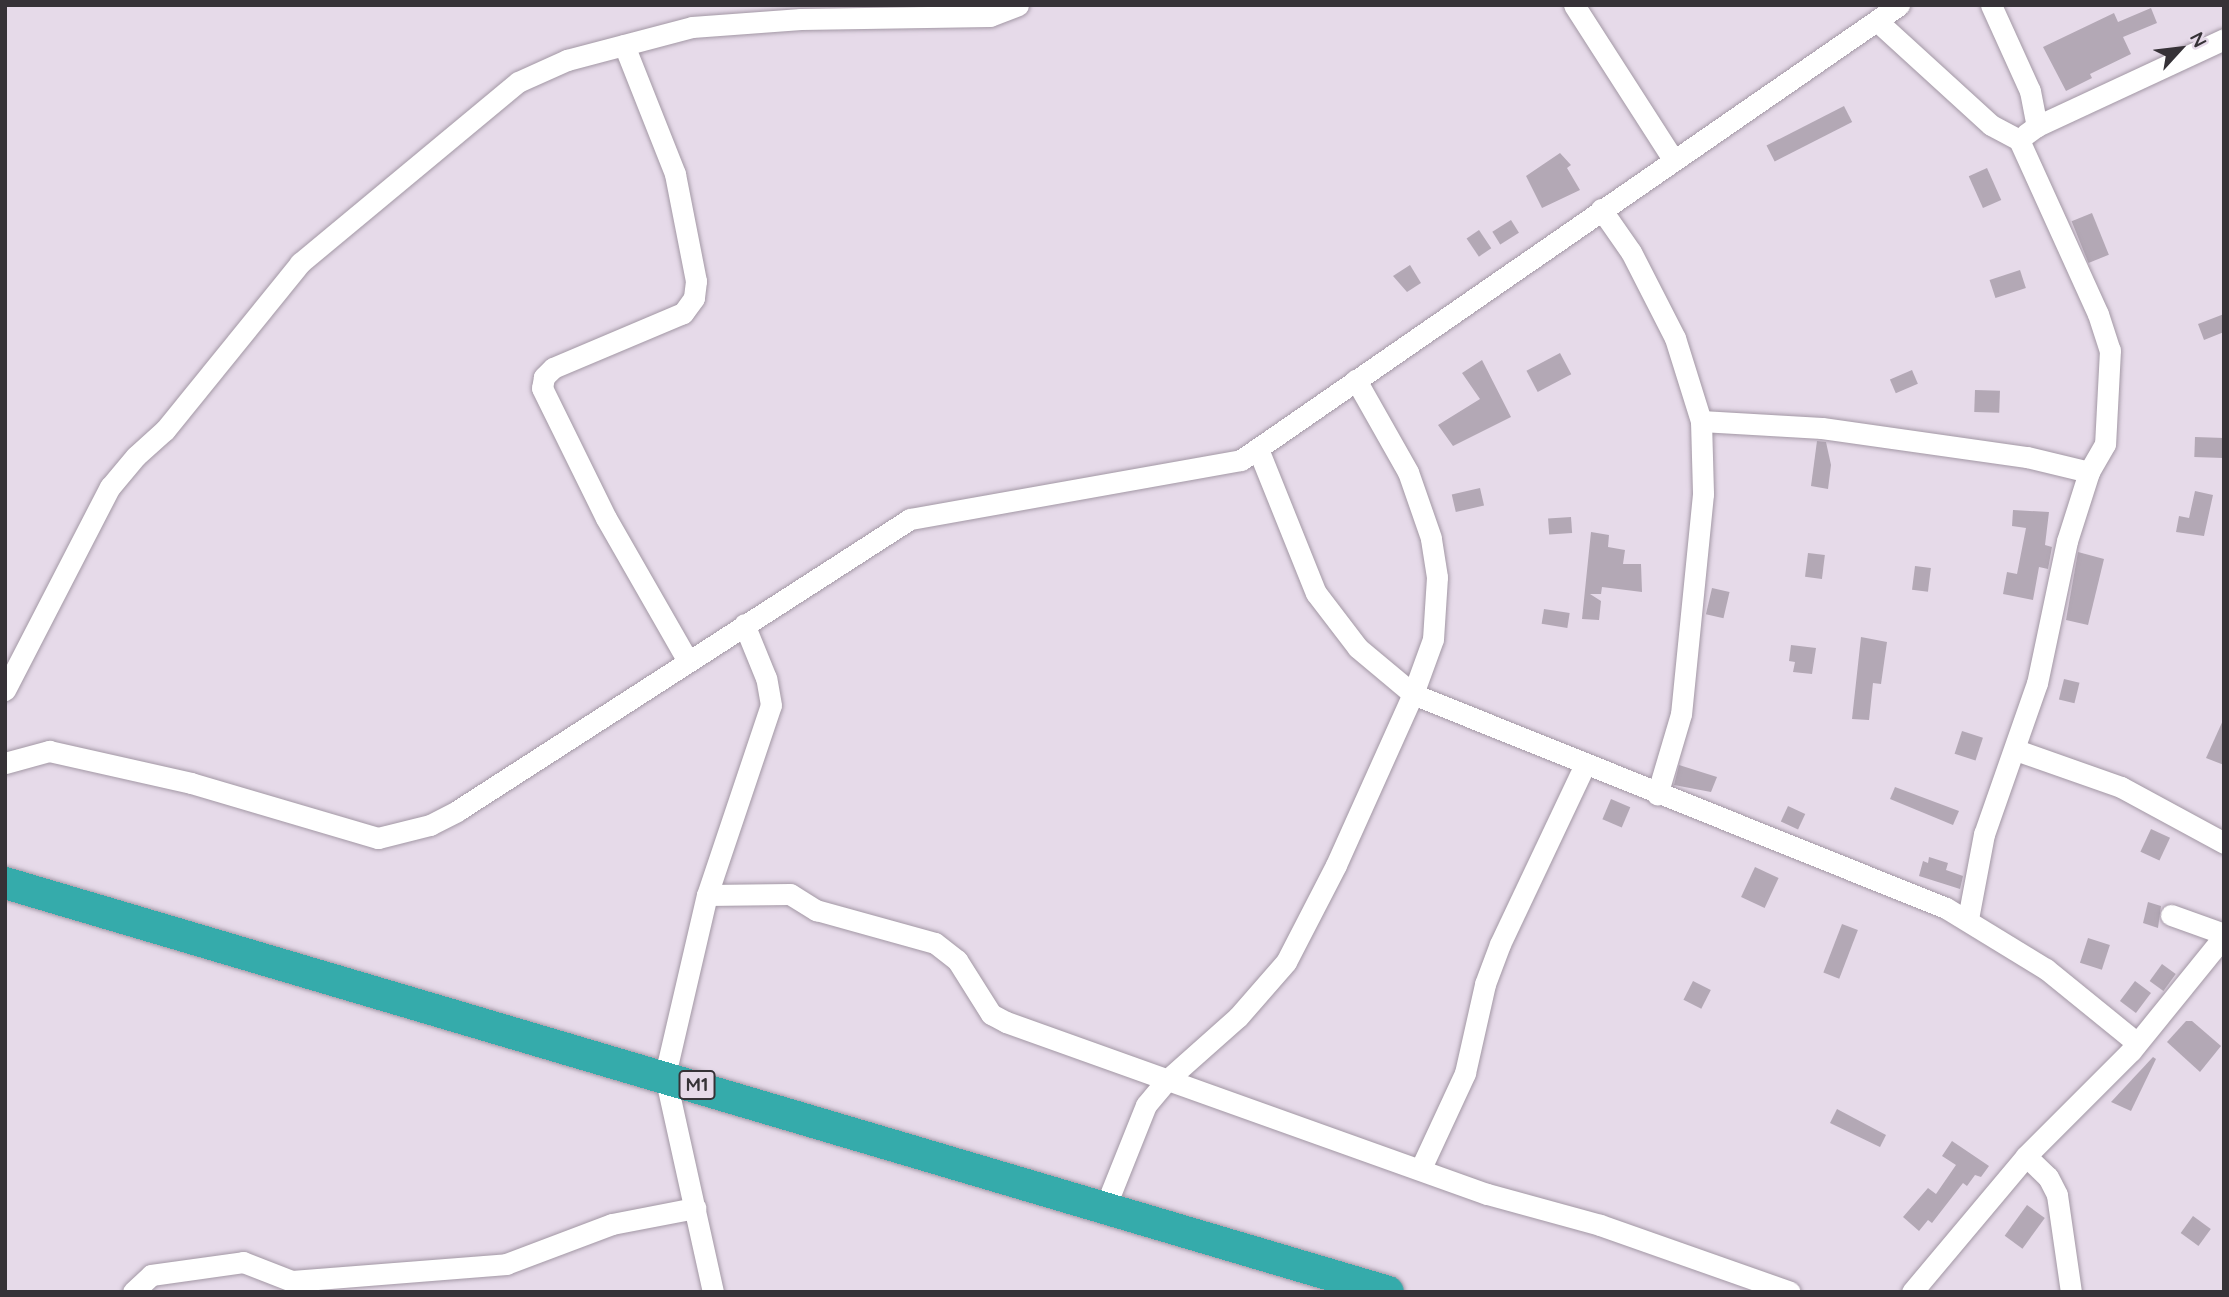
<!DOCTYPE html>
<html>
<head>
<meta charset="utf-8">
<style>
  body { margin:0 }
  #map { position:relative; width:2229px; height:1297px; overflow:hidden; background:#e6dae9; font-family:Quicksand,sans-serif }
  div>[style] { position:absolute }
  .building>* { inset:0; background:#b3a8b5; transform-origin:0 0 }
  .roads { filter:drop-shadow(0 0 2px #a398a5) drop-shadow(0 0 2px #a398a5) }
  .minor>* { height:21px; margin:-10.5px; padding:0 10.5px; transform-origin:10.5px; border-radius:10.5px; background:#fff }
  .highway>* { height:32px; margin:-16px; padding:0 16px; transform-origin:16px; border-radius:16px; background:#35abab }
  span { translate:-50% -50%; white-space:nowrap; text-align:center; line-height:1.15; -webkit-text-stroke:7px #e6dae9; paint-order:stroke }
  .shield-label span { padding:2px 5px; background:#e6dae9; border:2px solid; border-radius:5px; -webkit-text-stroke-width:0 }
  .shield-label { font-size:19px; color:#363237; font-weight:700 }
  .frame { position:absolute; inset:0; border:7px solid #363237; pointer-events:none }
  .north { position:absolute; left:2145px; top:14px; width:70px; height:70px; -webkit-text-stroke:5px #e6dae9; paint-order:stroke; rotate:63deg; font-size:19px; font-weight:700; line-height:28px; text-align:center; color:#363237 }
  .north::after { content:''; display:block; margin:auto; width:24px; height:32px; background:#363237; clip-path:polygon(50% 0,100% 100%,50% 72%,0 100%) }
</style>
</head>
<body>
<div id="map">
  <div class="building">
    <div style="clip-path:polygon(2151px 8px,2157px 23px,2123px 37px,2131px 54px,2090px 74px,2092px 78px,2066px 91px,2043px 47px,2114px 13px,2118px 22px)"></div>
    <div style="left:1844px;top:106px;width:18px;height:87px;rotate:63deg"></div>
    <div style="clip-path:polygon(1560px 153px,1571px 165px,1567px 168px,1580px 190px,1542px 208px,1526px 176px)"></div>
    <div style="left:1987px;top:168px;width:35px;height:20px;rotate:66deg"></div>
    <div style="left:2092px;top:213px;width:45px;height:22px;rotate:68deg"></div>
    <div style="left:1511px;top:220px;width:15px;height:22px;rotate:58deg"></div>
    <div style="left:1479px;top:230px;width:22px;height:15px;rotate:56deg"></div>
    <div style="clip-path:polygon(1410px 265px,1421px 283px,1407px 292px,1393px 276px)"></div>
    <div style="left:2020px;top:270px;width:19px;height:32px;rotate:72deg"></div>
    <div style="clip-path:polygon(2224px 314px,2224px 332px,2204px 340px,2198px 324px)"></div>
    <div style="left:1560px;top:353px;width:24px;height:38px;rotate:62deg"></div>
    <div style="clip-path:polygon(1482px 360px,1511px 417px,1453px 446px,1438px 425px,1480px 399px,1462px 373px)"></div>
    <div style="left:1912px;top:370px;width:15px;height:24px;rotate:67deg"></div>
    <div style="left:1975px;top:390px;width:25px;height:22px;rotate:2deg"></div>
    <div style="left:2195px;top:437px;width:29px;height:20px;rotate:2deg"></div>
    <div style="clip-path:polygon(1817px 441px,1826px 442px,1831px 465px,1828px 489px,1811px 486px)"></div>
    <div style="left:1480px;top:488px;width:18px;height:29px;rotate:77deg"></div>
    <div style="clip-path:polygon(2195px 491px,2213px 495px,2204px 536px,2176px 532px,2179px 516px,2189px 518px)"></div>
    <div style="clip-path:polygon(2013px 510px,2049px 512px,2045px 545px,2052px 547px,2048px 569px,2039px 567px,2033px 600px,2003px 594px,2007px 572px,2017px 574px,2026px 528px,2012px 526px)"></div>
    <div style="left:1571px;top:517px;width:16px;height:23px;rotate:86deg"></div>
    <div style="clip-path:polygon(1591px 532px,1609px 535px,1608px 547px,1625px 550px,1623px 564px,1641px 564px,1642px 592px,1602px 587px,1601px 594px,1590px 594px,1601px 601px,1599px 620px,1582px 619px)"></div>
    <div style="clip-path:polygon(2078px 552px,2104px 559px,2088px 625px,2066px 620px)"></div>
    <div style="left:1808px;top:553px;width:17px;height:24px;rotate:7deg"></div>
    <div style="left:1915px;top:566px;width:16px;height:24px;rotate:7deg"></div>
    <div style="left:1712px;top:588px;width:18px;height:27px;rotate:13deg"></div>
    <div style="left:1544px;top:609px;width:26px;height:15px;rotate:9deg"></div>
    <div style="clip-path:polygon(1861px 637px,1887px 642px,1881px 684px,1873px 683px,1869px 720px,1852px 719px)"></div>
    <div style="clip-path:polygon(1791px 645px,1816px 648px,1812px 674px,1793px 672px,1795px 662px,1789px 661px)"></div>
    <div style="left:2064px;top:679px;width:16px;height:21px;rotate:14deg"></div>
    <div style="clip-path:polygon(2224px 718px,2224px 765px,2206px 758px)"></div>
    <div style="left:1962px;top:731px;width:22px;height:24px;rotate:18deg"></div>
    <div style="clip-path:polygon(1679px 765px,1717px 777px,1711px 792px,1674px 785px)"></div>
    <div style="clip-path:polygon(1895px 787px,1959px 811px,1953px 825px,1890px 799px)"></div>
    <div style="left:1611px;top:799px;width:21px;height:22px;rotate:23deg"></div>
    <div style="left:1788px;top:806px;width:19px;height:17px;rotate:25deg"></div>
    <div style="left:2151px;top:829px;width:21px;height:25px;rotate:25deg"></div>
    <div style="clip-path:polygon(1929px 857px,1948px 863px,1946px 870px,1963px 876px,1960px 889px,1919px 876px,1923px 861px,1928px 863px)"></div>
    <div style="left:1755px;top:867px;width:26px;height:33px;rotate:25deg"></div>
    <div style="clip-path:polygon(2148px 902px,2161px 906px,2158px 928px,2143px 923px)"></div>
    <div style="left:1842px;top:924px;width:17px;height:52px;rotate:21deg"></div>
    <div style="left:2088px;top:938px;width:23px;height:26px;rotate:18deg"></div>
    <div style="left:2162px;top:964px;width:17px;height:21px;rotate:36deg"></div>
    <div style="left:1693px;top:981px;width:20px;height:21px;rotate:27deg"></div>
    <div style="left:2135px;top:981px;width:20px;height:25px;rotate:37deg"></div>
    <div style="clip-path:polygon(2186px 1021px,2192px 1021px,2221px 1046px,2200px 1072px,2167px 1042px)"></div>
    <div style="clip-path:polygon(2153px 1057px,2156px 1059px,2131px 1111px,2111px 1102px)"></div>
    <div style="clip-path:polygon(1837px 1109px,1886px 1135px,1880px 1147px,1830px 1123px)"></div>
    <div style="clip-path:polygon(1952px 1141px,1989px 1166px,1981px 1177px,1975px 1175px,1967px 1186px,1963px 1183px,1932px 1223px,1928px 1220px,1919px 1231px,1903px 1217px,1928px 1188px,1936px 1194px,1956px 1165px,1942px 1156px)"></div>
    <div style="left:2027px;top:1205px;width:22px;height:38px;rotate:36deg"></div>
    <div style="left:2193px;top:1216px;width:22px;height:21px;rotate:36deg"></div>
  </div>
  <div class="roads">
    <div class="minor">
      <div style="left:1574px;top:5px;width:183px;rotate:57.3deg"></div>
      <div style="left:1991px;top:5px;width:94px;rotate:65.6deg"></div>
      <div style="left:2030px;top:91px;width:36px;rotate:79deg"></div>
      <div style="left:2037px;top:126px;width:14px;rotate:144deg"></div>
      <div style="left:1877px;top:21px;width:154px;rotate:42.4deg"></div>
      <div style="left:1991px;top:125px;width:32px;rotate:28deg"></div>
      <div style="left:2019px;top:140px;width:191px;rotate:65.6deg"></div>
      <div style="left:2098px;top:314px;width:38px;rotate:72deg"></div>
      <div style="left:2110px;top:350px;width:94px;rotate:93deg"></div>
      <div style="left:2105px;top:444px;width:32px;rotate:120deg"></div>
      <div style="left:2089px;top:472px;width:72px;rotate:107.7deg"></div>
      <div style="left:2067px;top:541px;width:145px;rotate:101.9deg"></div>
      <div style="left:2037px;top:683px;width:160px;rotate:109.3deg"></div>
      <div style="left:1984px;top:834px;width:86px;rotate:100.7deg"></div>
      <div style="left:624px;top:45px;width:139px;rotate:68.4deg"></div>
      <div style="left:675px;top:174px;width:109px;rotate:78.9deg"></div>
      <div style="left:696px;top:281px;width:17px;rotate:97deg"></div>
      <div style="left:694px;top:298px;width:19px;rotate:126deg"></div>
      <div style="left:683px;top:313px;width:141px;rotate:157.1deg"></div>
      <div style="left:553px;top:368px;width:13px;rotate:135deg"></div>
      <div style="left:544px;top:377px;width:11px;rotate:100deg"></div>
      <div style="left:542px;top:388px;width:145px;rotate:63.8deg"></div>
      <div style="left:606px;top:518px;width:165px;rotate:60.2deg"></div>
      <div style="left:2037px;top:126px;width:206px;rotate:-24.9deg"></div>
      <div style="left:1601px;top:209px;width:52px;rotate:55.1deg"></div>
      <div style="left:1631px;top:252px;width:97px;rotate:62.9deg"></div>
      <div style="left:1675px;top:338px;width:87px;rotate:72.6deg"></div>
      <div style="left:1701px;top:421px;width:73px;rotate:88.4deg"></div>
      <div style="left:1703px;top:494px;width:221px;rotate:95.7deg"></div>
      <div style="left:1681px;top:714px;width:84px;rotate:106.5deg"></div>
      <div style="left:1701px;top:421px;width:121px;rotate:3.3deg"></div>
      <div style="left:1822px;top:428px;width:207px;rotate:8.1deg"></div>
      <div style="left:2027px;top:457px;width:64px;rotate:13.6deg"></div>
      <div style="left:1258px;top:449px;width:155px;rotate:68.1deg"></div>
      <div style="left:1316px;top:593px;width:69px;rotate:52.6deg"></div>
      <div style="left:1358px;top:648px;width:72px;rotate:39.9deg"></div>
      <div style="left:1413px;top:694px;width:574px;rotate:21.88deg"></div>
      <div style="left:1946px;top:908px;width:117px;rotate:31.4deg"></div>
      <div style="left:2046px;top:969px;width:117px;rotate:39.1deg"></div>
      <div style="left:5px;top:690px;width:229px;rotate:-62.7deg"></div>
      <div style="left:110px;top:487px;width:40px;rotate:-50deg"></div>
      <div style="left:136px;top:456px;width:39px;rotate:-42deg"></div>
      <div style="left:165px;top:430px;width:215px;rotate:-51deg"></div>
      <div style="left:300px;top:263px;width:283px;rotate:-39.7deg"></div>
      <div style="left:518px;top:82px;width:54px;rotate:-24.2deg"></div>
      <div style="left:567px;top:60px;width:129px;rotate:-14.8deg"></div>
      <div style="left:692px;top:27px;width:109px;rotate:-4.2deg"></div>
      <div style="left:801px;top:19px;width:189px;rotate:-0.9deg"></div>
      <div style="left:990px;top:16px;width:30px;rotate:-21deg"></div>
      <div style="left:2016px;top:750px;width:111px;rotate:19.4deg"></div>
      <div style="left:2121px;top:787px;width:117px;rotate:28.5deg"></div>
      <div style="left:5px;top:763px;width:46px;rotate:-15.3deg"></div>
      <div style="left:49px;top:751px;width:146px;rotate:12.7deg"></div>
      <div style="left:191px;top:783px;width:195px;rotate:16.4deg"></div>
      <div style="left:378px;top:838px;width:54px;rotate:-14deg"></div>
      <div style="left:430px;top:825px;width:30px;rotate:-27deg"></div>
      <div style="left:457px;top:811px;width:539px;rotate:-32.81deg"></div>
      <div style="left:910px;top:519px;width:336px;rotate:-10.1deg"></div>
      <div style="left:1241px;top:460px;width:800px;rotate:-34.66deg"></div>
      <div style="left:707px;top:895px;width:83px;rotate:-0.7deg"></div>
      <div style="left:790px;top:894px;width:31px;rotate:32deg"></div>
      <div style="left:816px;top:910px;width:123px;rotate:15.5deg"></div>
      <div style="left:935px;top:943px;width:28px;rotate:38deg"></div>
      <div style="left:957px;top:960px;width:64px;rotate:57.8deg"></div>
      <div style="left:991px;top:1014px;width:17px;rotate:28deg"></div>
      <div style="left:1006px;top:1022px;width:511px;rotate:19.68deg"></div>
      <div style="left:1487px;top:1194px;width:117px;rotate:15.3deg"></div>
      <div style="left:1600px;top:1225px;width:201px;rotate:19.4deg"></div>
      <div style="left:2171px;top:915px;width:56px;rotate:19.7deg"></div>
      <div style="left:2026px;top:1156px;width:30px;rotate:44deg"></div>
      <div style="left:2048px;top:1177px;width:20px;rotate:63deg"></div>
      <div style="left:2057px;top:1195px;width:98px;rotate:81.8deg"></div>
      <div style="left:1421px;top:1168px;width:105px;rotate:-65.1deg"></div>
      <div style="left:1465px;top:1073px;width:91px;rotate:-77.3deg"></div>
      <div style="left:1485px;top:984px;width:43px;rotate:-69.4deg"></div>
      <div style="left:1500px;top:944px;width:197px;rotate:-64.7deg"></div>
      <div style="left:1104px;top:1210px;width:113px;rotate:-68.2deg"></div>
      <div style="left:1146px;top:1105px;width:33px;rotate:-50deg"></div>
      <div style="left:1167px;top:1080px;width:95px;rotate:-41.6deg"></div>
      <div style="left:1238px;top:1017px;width:73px;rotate:-48.9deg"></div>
      <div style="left:1286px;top:962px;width:109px;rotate:-62.7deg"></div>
      <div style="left:1336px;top:865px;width:188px;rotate:-65.8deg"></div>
      <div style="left:1413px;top:694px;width:59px;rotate:-70deg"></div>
      <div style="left:1433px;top:639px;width:62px;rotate:-86.3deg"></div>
      <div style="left:1437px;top:577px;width:39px;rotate:-99deg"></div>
      <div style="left:1431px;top:538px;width:70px;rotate:-109.2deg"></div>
      <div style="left:1408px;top:472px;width:106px;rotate:-119.5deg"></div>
      <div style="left:133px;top:1292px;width:25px;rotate:-43deg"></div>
      <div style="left:151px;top:1275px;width:93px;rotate:-8deg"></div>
      <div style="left:243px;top:1262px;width:53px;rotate:21.2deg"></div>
      <div style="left:292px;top:1281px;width:215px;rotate:-4.5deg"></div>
      <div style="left:506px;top:1264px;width:113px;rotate:-20.7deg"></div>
      <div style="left:612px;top:1224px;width:85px;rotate:-10.9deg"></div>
      <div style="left:713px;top:1292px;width:222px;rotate:-102.5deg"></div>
      <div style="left:665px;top:1075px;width:185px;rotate:-76.9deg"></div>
      <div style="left:707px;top:895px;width:200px;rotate:-71.4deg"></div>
      <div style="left:771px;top:705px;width:27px;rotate:-100deg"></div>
      <div style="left:766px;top:678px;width:58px;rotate:-112.2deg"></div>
      <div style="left:1912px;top:1292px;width:177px;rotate:-50deg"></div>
      <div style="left:2026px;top:1156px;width:148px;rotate:-45deg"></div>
      <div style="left:2131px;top:1051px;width:148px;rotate:-51deg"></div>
    </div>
    <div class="highway">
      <div style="left:5px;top:883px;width:1442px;rotate:16.47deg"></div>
    </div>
  </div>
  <div class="shield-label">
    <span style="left:697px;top:1085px">M1</span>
  </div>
  <div class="frame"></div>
  <div class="north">N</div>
</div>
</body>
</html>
